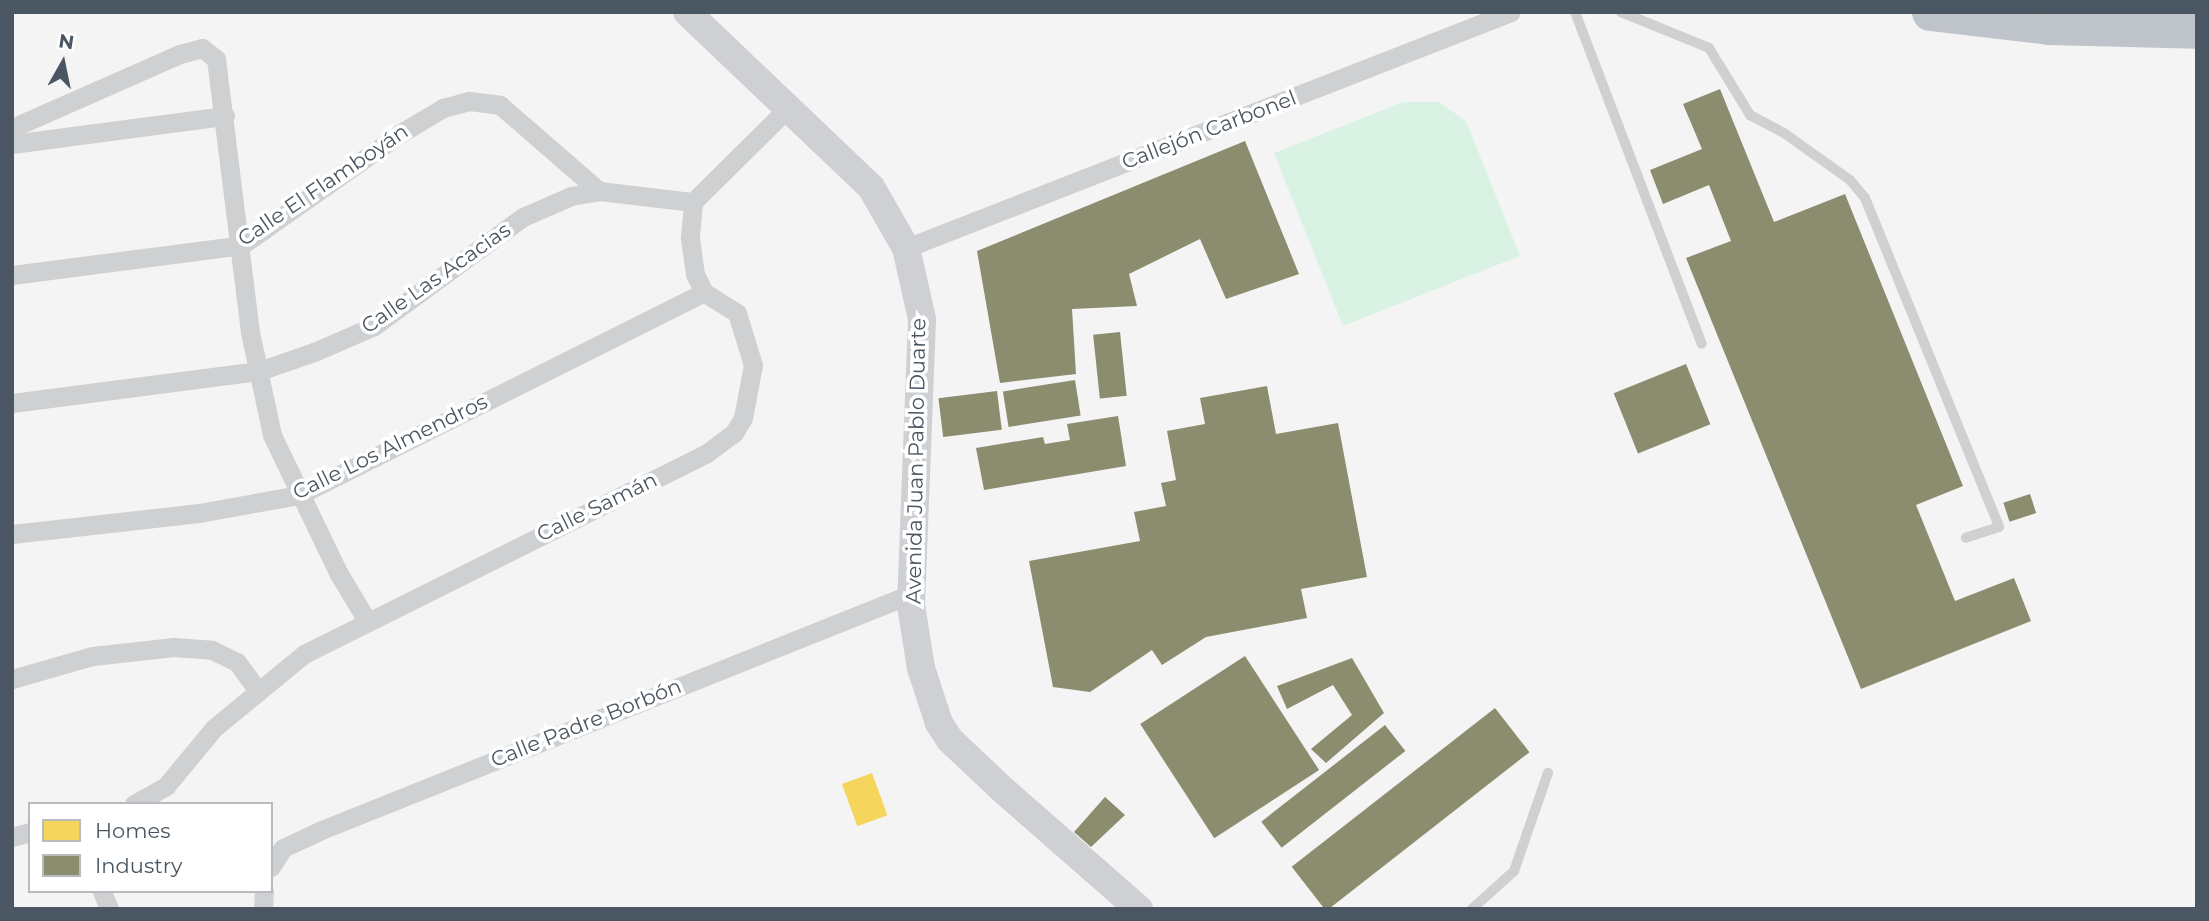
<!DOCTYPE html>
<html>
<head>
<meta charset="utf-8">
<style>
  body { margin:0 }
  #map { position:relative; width:2209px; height:921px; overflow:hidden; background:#f4f4f4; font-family:Montserrat,sans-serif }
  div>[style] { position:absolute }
  .green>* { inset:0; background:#d9f2e3 }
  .homes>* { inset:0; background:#f6d55c; transform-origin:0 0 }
  .industry>* { inset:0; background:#8c8c6e; transform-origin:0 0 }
  .service>* { height:10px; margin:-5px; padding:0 5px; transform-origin:5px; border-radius:5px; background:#ced0d2 }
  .minor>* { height:19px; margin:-9.5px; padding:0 9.5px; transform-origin:9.5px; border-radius:9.5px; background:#ced0d2 }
  .secondary>* { height:28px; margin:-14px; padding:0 14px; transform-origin:14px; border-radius:14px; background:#ced0d4 }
  .motorway>* { height:37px; margin:-18.5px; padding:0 18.5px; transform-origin:18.5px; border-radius:18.5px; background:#bec4c9 }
  span { translate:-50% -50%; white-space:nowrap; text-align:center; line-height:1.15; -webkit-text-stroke:7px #fff; paint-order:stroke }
  .street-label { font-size:21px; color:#4a5661 }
  .frame { position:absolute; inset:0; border:14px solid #4a5661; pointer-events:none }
  .legend { position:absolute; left:28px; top:802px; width:245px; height:91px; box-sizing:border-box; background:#fff; border:2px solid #b7bbc0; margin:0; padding:9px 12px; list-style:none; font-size:21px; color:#4a5661 }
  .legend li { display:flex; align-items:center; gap:14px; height:35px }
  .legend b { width:35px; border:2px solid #b7bbc0 }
  .north { position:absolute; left:28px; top:28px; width:70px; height:70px; -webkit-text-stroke:5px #fff; paint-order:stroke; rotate:9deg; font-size:19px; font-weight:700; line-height:28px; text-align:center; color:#4a5661 }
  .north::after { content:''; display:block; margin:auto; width:24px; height:32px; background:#4a5661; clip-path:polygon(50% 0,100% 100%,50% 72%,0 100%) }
</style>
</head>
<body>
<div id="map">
  <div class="green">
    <div style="clip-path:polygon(1403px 102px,1439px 102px,1466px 121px,1520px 256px,1343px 326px,1274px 153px)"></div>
  </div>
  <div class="homes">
    <div style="left:872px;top:773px;width:45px;height:32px;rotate:70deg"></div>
  </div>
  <div class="industry">
    <div style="clip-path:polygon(1720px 89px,1774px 222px,1845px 194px,1963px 486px,1916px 505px,1955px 601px,2014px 578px,2031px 621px,1861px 689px,1686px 258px,1731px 241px,1709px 185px,1663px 204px,1650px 170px,1702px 149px,1683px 104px)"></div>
    <div style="clip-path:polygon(1245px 141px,1299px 274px,1226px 299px,1200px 239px,1129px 274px,1137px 306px,1072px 309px,1076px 374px,1000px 383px,977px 251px)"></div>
    <div style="left:1120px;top:332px;width:64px;height:27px;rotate:84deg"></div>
    <div style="left:1686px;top:364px;width:65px;height:78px;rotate:68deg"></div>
    <div style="left:1075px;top:380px;width:36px;height:73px;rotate:81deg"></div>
    <div style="clip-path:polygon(1267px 386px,1276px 434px,1338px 423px,1367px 577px,1301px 589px,1307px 618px,1206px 637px,1162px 665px,1152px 650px,1090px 692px,1053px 687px,1029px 561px,1140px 541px,1134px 512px,1166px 506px,1161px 483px,1176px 480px,1167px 431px,1205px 424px,1200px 398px)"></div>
    <div style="left:997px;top:391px;width:39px;height:59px;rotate:83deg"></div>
    <div style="clip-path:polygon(1118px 416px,1126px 466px,984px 490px,976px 448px,1043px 437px,1045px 444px,1070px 440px,1067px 424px)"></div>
    <div style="left:2030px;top:494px;width:20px;height:28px;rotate:72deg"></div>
    <div style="left:1245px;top:656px;width:136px;height:125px;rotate:57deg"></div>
    <div style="clip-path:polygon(1352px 658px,1384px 713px,1326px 763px,1311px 749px,1352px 715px,1333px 685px,1287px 709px,1277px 686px)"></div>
    <div style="left:1495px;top:708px;width:56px;height:258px;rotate:52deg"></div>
    <div style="left:1385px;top:725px;width:33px;height:157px;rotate:52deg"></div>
    <div style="clip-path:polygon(1105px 797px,1125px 815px,1091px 847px,1074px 832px)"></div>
  </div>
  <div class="service">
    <div style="left:1575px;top:12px;width:355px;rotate:69.1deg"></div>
    <div style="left:1621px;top:12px;width:95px;rotate:22.2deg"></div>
    <div style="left:1709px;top:48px;width:79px;rotate:58.5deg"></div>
    <div style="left:1750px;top:115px;width:38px;rotate:28deg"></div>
    <div style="left:1784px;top:133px;width:81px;rotate:35.5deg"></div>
    <div style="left:1850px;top:180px;width:23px;rotate:50deg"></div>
    <div style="left:1865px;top:198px;width:355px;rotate:67.8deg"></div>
    <div style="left:1999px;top:527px;width:35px;rotate:162deg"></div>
    <div style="left:1472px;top:909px;width:57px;rotate:-42.1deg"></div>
    <div style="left:1514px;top:871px;width:104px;rotate:-70.9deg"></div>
  </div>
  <div class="minor">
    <div style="left:12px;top:128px;width:184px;rotate:-23.8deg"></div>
    <div style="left:180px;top:54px;width:23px;rotate:-15deg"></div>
    <div style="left:202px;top:48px;width:18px;rotate:38deg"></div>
    <div style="left:216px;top:59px;width:275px;rotate:82.9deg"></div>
    <div style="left:250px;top:332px;width:105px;rotate:77.9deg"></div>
    <div style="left:272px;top:435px;width:154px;rotate:64.3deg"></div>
    <div style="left:339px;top:574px;width:52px;rotate:59deg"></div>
    <div style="left:12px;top:144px;width:215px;rotate:-7.5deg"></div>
    <div style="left:906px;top:248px;width:649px;rotate:-21.31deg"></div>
    <div style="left:12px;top:275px;width:232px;rotate:-7.4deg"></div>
    <div style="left:242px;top:245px;width:194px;rotate:-35.2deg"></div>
    <div style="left:401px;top:133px;width:49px;rotate:-30.8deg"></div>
    <div style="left:443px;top:108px;width:27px;rotate:-15deg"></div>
    <div style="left:469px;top:101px;width:31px;rotate:7deg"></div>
    <div style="left:500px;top:105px;width:131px;rotate:41deg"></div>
    <div style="left:12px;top:403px;width:249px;rotate:-7.4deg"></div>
    <div style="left:259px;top:371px;width:58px;rotate:-19.1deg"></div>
    <div style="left:314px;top:352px;width:65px;rotate:-23.4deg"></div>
    <div style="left:374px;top:326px;width:185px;rotate:-36.2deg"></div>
    <div style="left:523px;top:217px;width:52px;rotate:-23.6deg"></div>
    <div style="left:571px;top:196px;width:28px;rotate:-10deg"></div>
    <div style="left:599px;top:191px;width:95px;rotate:6.7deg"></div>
    <div style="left:12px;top:534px;width:188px;rotate:-6.4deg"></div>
    <div style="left:199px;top:513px;width:102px;rotate:-10.2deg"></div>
    <div style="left:299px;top:495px;width:453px;rotate:-26.6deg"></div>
    <div style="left:12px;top:679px;width:84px;rotate:-15.9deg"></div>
    <div style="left:93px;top:656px;width:81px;rotate:-6.4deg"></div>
    <div style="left:173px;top:647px;width:39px;rotate:4deg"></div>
    <div style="left:212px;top:650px;width:28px;rotate:26deg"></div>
    <div style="left:237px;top:662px;width:36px;rotate:54deg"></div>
    <div style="left:134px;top:804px;width:37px;rotate:-29deg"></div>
    <div style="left:166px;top:786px;width:75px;rotate:-50.4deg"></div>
    <div style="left:214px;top:728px;width:117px;rotate:-39.4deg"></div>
    <div style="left:304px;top:654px;width:450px;rotate:-26.5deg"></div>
    <div style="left:707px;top:453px;width:34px;rotate:-37deg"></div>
    <div style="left:734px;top:433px;width:17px;rotate:-59deg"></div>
    <div style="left:743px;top:418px;width:54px;rotate:-79.3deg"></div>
    <div style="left:753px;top:365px;width:54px;rotate:-107.1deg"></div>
    <div style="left:737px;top:313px;width:39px;rotate:-148deg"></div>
    <div style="left:704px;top:292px;width:20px;rotate:-117deg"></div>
    <div style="left:695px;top:274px;width:37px;rotate:-98deg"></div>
    <div style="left:690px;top:237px;width:35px;rotate:-85deg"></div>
    <div style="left:693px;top:202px;width:136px;rotate:-44.7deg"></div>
    <div style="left:12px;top:837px;width:19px;rotate:-16deg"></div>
    <div style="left:271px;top:867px;width:22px;rotate:-58deg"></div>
    <div style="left:283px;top:848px;width:40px;rotate:-25deg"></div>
    <div style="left:319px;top:831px;width:638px;rotate:-21.82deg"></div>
    <div style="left:102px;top:891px;width:19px;rotate:69deg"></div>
    <div style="left:263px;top:909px;width:18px;rotate:-87deg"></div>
  </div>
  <div class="secondary">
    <div style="left:687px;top:12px;width:254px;rotate:43.6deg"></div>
    <div style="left:871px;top:187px;width:70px;rotate:60.2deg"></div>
    <div style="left:906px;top:248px;width:73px;rotate:77.3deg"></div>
    <div style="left:922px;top:319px;width:286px;rotate:92.2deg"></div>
    <div style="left:911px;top:605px;width:64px;rotate:81deg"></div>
    <div style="left:921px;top:668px;width:58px;rotate:71.9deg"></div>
    <div style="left:939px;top:723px;width:20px;rotate:57deg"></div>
    <div style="left:950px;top:740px;width:73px;rotate:43.3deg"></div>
    <div style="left:1003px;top:790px;width:181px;rotate:41.2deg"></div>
  </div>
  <div class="motorway">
    <div style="left:1930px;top:12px;width:120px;rotate:6.7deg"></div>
    <div style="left:2049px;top:26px;width:148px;rotate:1.5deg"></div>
  </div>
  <div class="street-label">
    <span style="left:1209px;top:130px;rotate:-21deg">Callejón Carbonel</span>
    <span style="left:323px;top:185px;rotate:-34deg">Calle El Flamboyán</span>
    <span style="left:436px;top:278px;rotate:-35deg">Calle Las Acacias</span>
    <span style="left:390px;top:447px;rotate:-26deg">Calle Los Almendros</span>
    <span style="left:916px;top:461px;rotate:-89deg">Avenida Juan Pablo Duarte</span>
    <span style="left:597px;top:507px;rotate:-26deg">Calle Samán</span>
    <span style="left:586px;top:723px;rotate:-22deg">Calle Padre Borbón</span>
  </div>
  <div class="frame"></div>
  <ul class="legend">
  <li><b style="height:19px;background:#f6d55c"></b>Homes</li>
  <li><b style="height:19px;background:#8c8c6e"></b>Industry</li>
  </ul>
  <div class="north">N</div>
</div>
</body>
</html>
